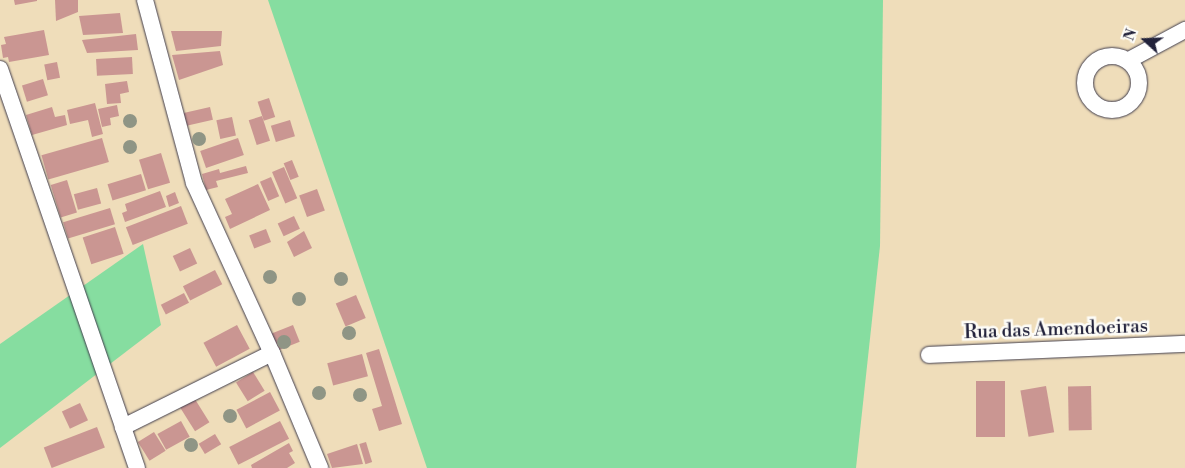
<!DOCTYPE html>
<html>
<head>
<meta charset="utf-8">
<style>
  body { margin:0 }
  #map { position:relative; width:1185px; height:468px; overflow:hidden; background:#efddba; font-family:"Libre Bodoni",serif }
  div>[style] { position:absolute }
  .green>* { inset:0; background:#86dda0 }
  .building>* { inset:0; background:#ca9692; transform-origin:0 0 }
  .roads { filter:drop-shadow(0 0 1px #413e4e) drop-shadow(0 0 1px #413e4e) }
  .minor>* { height:16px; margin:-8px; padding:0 8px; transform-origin:8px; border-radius:8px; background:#fff }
  .minor>.ring { margin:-8px; padding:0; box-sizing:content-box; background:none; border:16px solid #fff; border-radius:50% }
  .trees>* { width:14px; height:14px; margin:-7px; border-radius:50%; background:#8f9585 }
  span { translate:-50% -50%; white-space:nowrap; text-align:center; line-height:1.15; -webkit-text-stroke:5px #fdfcf7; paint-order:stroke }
  .street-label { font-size:19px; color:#22223b }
  .north { position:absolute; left:1120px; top:15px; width:50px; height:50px; -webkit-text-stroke:4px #fdfcf7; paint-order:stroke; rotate:290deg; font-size:14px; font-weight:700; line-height:20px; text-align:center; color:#22223b }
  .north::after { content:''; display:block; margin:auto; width:18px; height:22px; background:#22223b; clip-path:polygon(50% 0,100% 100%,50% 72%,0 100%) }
</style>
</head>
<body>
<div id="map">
  <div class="green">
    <div style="clip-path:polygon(268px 0,883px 0,880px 246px,856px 468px,427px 468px)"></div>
    <div style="clip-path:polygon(143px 244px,161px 325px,0 448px,0 344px)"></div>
  </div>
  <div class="building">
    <div style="clip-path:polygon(14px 0,37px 0,37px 1px,15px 5px)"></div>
    <div style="clip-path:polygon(55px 0,78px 0,78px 12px,56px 21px)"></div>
    <div style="clip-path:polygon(120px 13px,123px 33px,83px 35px,79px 16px)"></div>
    <div style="clip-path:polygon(44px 30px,49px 55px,9px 62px,8px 57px,3px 58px,1px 45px,6px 44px,4px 37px)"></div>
    <div style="clip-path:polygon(171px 31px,222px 31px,221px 46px,176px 51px)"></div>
    <div style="clip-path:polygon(136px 34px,138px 50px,87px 53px,82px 40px)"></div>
    <div style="clip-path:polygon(220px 51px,223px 65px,179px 80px,172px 55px)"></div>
    <div style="left:132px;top:57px;width:17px;height:36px;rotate:87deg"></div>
    <div style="left:57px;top:62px;width:16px;height:13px;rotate:79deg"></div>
    <div style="left:43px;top:79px;width:17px;height:22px;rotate:73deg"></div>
    <div style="clip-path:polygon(127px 81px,129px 92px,120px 94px,121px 103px,107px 104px,105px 84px)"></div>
    <div style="left:269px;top:98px;width:20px;height:12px;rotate:72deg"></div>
    <div style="clip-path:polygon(95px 103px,103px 134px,92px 137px,88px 120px,70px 124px,67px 110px)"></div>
    <div style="clip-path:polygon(117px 105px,119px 116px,110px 118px,111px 125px,102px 127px,98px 109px)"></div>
    <div style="clip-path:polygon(52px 107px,55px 117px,65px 115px,67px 125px,32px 135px,26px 115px)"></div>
    <div style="left:210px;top:107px;width:13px;height:27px;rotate:77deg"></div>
    <div style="left:262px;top:116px;width:26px;height:14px;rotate:72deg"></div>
    <div style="left:232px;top:117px;width:19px;height:16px;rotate:78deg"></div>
    <div style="left:290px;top:120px;width:17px;height:20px;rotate:73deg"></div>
    <div style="left:102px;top:138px;width:25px;height:63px;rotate:74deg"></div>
    <div style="left:238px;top:138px;width:18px;height:40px;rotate:71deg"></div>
    <div style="left:161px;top:153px;width:31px;height:23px;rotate:73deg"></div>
    <div style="left:292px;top:160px;width:18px;height:9px;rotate:68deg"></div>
    <div style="clip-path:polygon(246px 166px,248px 173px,216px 181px,218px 187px,206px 190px,202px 174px,219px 169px,220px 173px)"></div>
    <div style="left:284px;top:167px;width:34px;height:13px;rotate:67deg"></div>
    <div style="left:141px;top:174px;width:17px;height:35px;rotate:73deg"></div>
    <div style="left:271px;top:177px;width:21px;height:12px;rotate:67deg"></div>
    <div style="left:67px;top:180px;width:34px;height:17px;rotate:73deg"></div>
    <div style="clip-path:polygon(258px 184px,270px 210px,230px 229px,225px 217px,232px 214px,225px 199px)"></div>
    <div style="left:97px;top:188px;width:16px;height:24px;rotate:75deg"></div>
    <div style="left:317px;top:189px;width:23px;height:19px;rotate:70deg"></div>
    <div style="clip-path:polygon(160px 191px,166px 207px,125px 222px,122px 213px,127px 211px,125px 204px)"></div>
    <div style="clip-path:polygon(175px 192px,179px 203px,169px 207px,166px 196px)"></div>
    <div style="left:181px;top:206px;width:19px;height:59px;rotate:69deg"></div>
    <div style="left:110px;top:208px;width:17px;height:49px;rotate:73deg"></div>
    <div style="left:294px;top:216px;width:14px;height:18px;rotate:65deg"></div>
    <div style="left:115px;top:227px;width:28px;height:34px;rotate:72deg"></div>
    <div style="left:266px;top:229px;width:14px;height:18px;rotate:69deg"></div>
    <div style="clip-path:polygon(304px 231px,312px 248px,294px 257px,287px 242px)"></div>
    <div style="left:190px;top:248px;width:17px;height:19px;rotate:65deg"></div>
    <div style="left:215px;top:270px;width:16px;height:36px;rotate:63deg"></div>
    <div style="left:184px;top:293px;width:11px;height:26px;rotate:63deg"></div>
    <div style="left:356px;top:295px;width:25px;height:22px;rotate:67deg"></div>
    <div style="left:237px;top:325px;width:27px;height:38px;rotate:62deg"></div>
    <div style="left:293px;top:325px;width:18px;height:25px;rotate:68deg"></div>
    <div style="clip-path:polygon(379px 349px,402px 424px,379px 431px,372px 409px,382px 406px,366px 353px)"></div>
    <div style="left:362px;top:354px;width:23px;height:36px;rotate:75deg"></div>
    <div style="left:253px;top:372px;width:22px;height:20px;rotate:58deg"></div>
    <div style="left:976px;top:381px;width:29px;height:56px"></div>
    <div style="left:1046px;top:386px;width:47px;height:26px;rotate:80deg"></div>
    <div style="left:1091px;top:386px;width:44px;height:23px;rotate:89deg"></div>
    <div style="left:270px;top:392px;width:21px;height:38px;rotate:62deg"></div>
    <div style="left:193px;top:396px;width:31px;height:17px;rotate:58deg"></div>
    <div style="left:80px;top:403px;width:19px;height:20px;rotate:65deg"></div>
    <div style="left:181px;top:421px;width:18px;height:27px;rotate:61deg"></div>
    <div style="left:280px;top:421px;width:20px;height:57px;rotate:63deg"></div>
    <div style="left:97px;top:427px;width:22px;height:57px;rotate:69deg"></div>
    <div style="left:154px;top:432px;width:22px;height:19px;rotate:58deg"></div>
    <div style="left:215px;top:434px;width:12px;height:19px;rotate:59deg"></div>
    <div style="left:366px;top:442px;width:21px;height:7px;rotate:73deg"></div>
    <div style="clip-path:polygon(289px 443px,293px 451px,289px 453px,295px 463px,287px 468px,252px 468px,251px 465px)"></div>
    <div style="clip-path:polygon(357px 444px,363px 464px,332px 468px,327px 454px)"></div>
  </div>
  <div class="roads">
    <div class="minor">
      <div style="left:145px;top:0;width:189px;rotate:75deg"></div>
      <div style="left:194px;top:183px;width:187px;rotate:65.4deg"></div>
      <div style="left:272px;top:353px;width:125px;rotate:67.3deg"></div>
      <div class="ring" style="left:1085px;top:56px;width:38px;height:38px"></div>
      <div style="left:1129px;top:60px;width:64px;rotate:-28.2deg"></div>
      <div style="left:0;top:69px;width:379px;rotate:71deg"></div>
      <div style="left:929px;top:355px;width:256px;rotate:-2.5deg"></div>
      <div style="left:137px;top:468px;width:43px;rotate:-108.9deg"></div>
      <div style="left:123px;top:427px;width:166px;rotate:-26.4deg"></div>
    </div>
  </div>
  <div class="trees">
    <div style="left:130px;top:121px"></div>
    <div style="left:199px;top:139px"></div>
    <div style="left:130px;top:147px"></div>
    <div style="left:270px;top:277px"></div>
    <div style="left:341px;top:279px"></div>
    <div style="left:299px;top:299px"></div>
    <div style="left:349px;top:333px"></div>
    <div style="left:284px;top:342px"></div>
    <div style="left:319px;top:393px"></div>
    <div style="left:360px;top:395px"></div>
    <div style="left:230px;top:416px"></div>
    <div style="left:191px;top:445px"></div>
  </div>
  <div class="street-label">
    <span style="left:1056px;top:330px;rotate:-2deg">Rua das Amendoeiras</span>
  </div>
  <div class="north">N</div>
</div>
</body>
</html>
